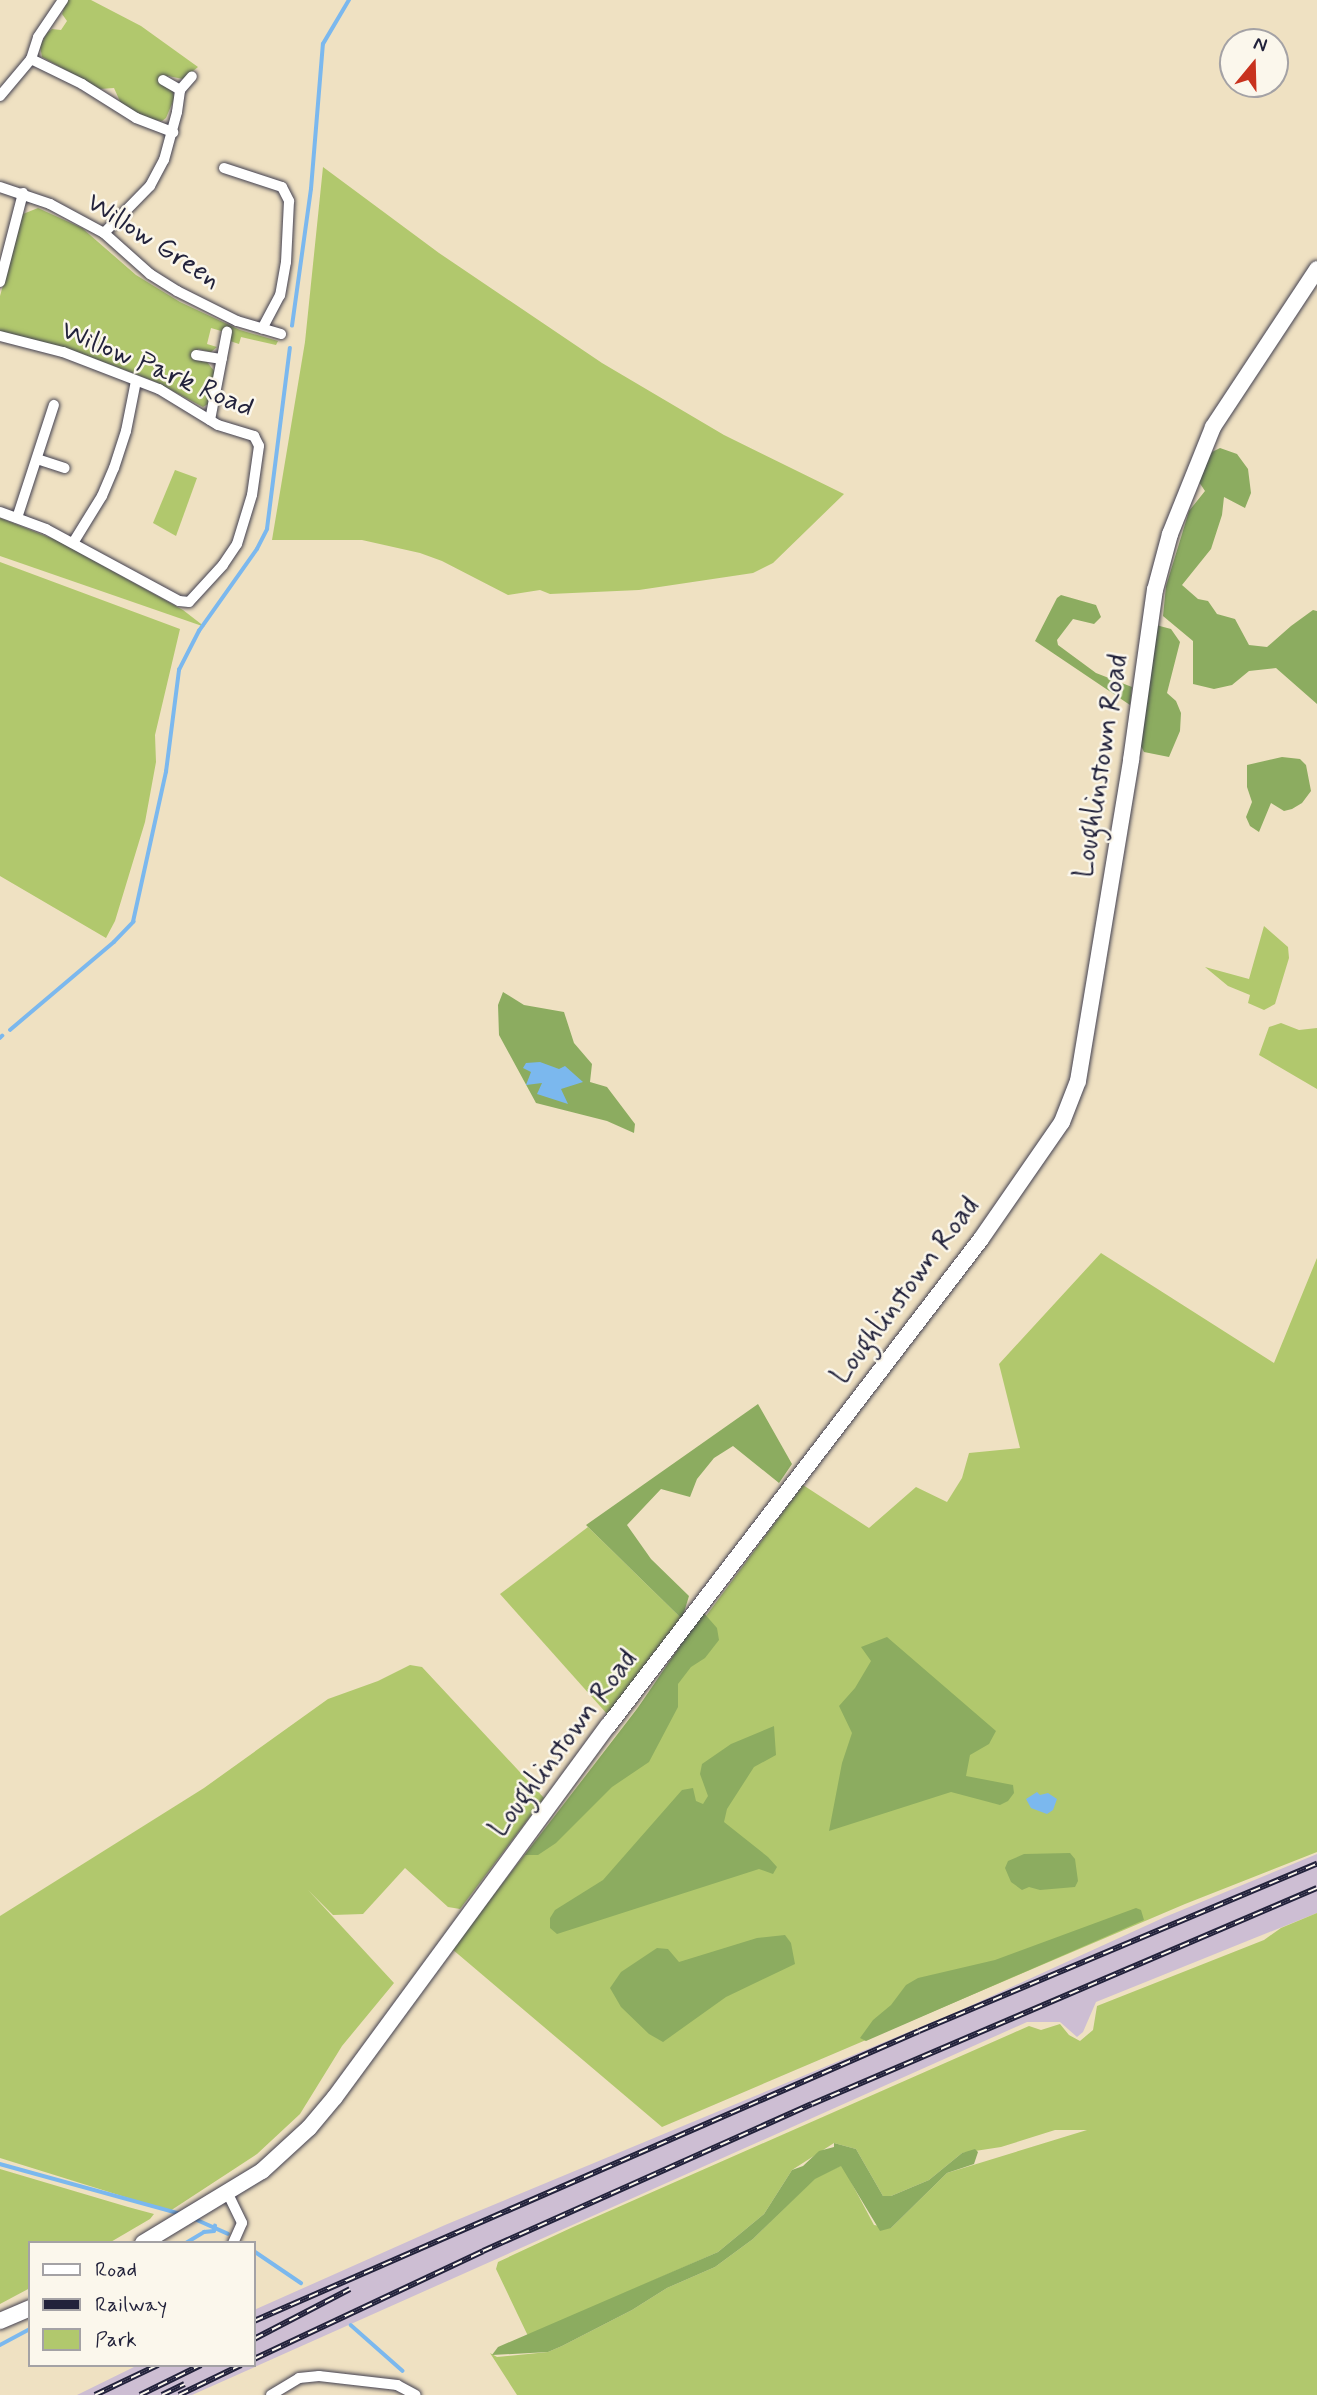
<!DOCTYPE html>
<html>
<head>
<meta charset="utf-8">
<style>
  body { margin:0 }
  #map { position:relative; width:1317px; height:2395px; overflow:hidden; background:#efe1c2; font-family:Mynerve,sans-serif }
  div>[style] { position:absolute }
  .industrial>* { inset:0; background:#cdbed3 }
  .green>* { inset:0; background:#b1c86d }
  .forest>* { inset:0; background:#8cac60 }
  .water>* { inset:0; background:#7bb8ee }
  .stream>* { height:3.5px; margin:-1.75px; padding:0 1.75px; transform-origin:1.75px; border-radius:1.75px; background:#7bb8ee }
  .roads { filter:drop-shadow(0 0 2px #413f4f) drop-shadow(0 0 2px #413f4f) }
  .street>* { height:10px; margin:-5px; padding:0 5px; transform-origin:5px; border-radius:5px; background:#fff }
  .secondary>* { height:16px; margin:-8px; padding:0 8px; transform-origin:8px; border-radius:8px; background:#fff }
  .rail>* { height:6px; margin-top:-3px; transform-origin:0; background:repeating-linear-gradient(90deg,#fbf7ec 0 10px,#22223b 0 20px); box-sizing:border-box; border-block:2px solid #22223b }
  span { translate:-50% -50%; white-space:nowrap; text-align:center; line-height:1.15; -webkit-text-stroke:5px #fbf7ec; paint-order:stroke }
  .street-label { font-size:28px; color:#22223b }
  .legend { position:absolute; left:28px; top:2241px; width:228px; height:126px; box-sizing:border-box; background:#fbf7ec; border:2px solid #a4a2a5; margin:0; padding:9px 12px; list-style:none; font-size:21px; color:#22223b }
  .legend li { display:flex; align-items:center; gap:14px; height:35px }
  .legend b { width:35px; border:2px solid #a4a2a5 }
  .north { position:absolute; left:1219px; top:28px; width:70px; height:70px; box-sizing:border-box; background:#fbf7ec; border:2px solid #a4a2a5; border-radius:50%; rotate:19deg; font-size:19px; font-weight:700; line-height:28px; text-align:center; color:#22223b }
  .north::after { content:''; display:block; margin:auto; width:24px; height:32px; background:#c8321e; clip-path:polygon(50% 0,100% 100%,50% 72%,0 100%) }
</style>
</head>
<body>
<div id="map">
  <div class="industrial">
    <div style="clip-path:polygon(1317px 1854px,1317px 1913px,1096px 2002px,1083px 2032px,1077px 2037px,1060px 2022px,1027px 2022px,192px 2395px,77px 2395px,138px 2365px,254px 2365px,254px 2310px,445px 2225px,959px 2011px,1165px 1917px)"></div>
  </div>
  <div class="green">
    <div style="clip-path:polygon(67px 0,91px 0,141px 26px,198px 67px,183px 79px,168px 76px,162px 83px,173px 88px,174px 99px,166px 118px,162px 121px,139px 117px,123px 108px,114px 88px,100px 89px,42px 57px,40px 46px,47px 33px,52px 29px,61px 30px,67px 21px,62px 14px)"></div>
    <div style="clip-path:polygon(323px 167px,439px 253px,602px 363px,724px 435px,844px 494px,773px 563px,753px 573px,639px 590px,550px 594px,540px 590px,508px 595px,442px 561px,420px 553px,362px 540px,272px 540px,305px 342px)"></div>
    <div style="clip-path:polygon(38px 208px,82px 228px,136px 275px,180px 302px,240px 330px,278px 341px,276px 345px,241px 337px,239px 344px,230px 341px,228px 333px,211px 328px,207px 344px,217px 347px,211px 352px,198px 349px,195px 360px,207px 362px,215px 372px,208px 404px,203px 407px,156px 382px,80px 353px,0 332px,0 296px,23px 214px)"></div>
    <div style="clip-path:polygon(175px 470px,197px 478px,176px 536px,153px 523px)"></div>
    <div style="clip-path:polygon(0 518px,56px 540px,183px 610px,205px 627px,0 556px)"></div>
    <div style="clip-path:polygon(0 562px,180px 629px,155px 735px,156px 762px,145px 822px,115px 921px,106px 938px,0 876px)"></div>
    <div style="clip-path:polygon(1264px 926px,1288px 947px,1289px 958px,1275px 1004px,1264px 1010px,1248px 1003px,1250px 995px,1228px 986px,1205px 967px,1249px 979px)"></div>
    <div style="clip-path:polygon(1281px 1023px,1299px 1030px,1317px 1028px,1317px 1089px,1259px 1055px,1269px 1027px)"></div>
    <div style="clip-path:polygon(1101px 1253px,1274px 1363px,1317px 1258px,1317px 1852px,1185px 1904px,662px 2127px,452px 1949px,637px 1709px,803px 1485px,869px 1528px,916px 1487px,947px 1502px,962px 1478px,969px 1453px,1020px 1448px,999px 1364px)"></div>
    <div style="clip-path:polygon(588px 1527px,682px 1619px,608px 1715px,500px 1594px)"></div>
    <div style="clip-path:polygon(410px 1665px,422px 1667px,544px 1798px,460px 1909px,448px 1907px,405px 1868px,363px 1914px,333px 1915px,308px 1890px,394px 1983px,342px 2046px,300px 2114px,257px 2154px,170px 2211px,0 2158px,0 1916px,204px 1788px,328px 1699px,378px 1681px)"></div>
    <div style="clip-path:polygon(1317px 1913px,1317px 2395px,517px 2395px,490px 2353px,497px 2357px,548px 2352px,562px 2346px,632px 2310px,667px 2288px,715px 2267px,753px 2239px,815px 2178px,842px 2165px,874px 2225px,891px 2228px,947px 2173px,1087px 2130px,1055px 2130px,1001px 2147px,962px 2153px,929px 2180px,891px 2196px,883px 2196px,856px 2149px,834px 2143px,792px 2170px,764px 2214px,718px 2252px,528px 2336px,496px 2269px,498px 2262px,573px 2227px,1029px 2026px,1041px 2030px,1060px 2024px,1069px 2035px,1080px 2041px,1093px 2030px,1097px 2006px,1264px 1940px,1281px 1928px)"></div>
    <div style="clip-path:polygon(0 2169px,128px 2207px,154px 2214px,150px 2219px,109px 2243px,30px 2243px,30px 2288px,0 2304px)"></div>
  </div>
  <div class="forest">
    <div style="clip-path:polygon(1220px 448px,1237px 454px,1248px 469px,1251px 493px,1245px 508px,1224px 497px,1222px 515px,1211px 549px,1182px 585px,1198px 599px,1208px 601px,1217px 614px,1235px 619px,1249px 645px,1267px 647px,1291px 626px,1313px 610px,1317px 611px,1317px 704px,1276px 668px,1249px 671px,1232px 685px,1214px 689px,1193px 684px,1193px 641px,1163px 616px,1166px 586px,1182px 534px,1189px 511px,1205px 491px,1197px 479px,1212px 452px)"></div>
    <div style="clip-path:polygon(1061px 595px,1096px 605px,1101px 617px,1094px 624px,1073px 619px,1057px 640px,1058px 645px,1096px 673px,1132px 687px,1130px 705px,1035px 641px,1057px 598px)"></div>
    <div style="clip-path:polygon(1156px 625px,1171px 629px,1180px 642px,1167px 693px,1176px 701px,1181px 713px,1180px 731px,1169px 757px,1144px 752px,1139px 742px)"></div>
    <div style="clip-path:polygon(1282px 757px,1300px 759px,1306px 765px,1311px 791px,1302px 803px,1292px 809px,1284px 811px,1271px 803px,1259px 832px,1250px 826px,1246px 817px,1252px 802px,1247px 787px,1247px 765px)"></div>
    <div style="clip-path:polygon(503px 992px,524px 1005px,564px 1012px,574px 1043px,592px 1064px,590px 1082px,607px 1087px,635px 1124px,634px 1133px,607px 1121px,536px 1103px,499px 1035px,498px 1005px)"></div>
    <div style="clip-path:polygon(758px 1404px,792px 1464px,779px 1483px,733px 1446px,714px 1458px,697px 1479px,690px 1497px,661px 1489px,627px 1525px,651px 1559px,689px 1596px,682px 1619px,586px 1525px)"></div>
    <div style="clip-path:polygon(703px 1612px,717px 1628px,719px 1640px,705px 1658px,691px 1667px,678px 1684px,678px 1707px,649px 1762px,612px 1787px,556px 1843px,538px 1855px,525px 1855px,637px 1709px)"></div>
    <div style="clip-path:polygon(887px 1637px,996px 1731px,989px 1744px,970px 1755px,966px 1776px,1013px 1785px,1014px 1793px,1008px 1801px,1000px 1805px,951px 1792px,829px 1831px,842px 1763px,852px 1733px,839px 1706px,855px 1688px,871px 1661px,861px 1647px)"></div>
    <div style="clip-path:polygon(774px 1726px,776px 1755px,754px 1767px,727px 1809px,724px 1822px,768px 1857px,777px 1867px,773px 1874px,759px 1869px,557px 1934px,550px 1928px,550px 1918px,555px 1910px,603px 1880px,682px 1790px,693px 1788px,696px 1801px,703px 1804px,708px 1796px,700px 1774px,702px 1764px,731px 1744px)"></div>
    <div style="clip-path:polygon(1070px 1853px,1075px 1859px,1078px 1881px,1075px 1887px,1040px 1890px,1029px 1887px,1022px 1890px,1011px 1882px,1005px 1868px,1008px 1861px,1024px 1854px)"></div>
    <div style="clip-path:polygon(1136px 1908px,1141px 1910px,1144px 1920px,866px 2041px,860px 2038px,873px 2020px,891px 2005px,906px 1985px,918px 1978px,995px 1960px)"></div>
    <div style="clip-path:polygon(785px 1935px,791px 1943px,795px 1964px,726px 1997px,663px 2042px,649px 2034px,621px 2007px,610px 1988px,621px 1972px,657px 1948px,668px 1949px,679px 1962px,757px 1938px)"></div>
    <div style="clip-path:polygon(834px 2143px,856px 2149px,883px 2196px,891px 2196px,929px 2180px,962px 2153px,975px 2149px,978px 2152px,974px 2164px,947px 2173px,891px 2228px,880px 2231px,841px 2166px,815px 2179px,753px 2239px,715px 2267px,667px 2288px,632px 2310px,562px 2346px,548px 2352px,492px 2355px,498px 2347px,718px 2252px,764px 2214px,792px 2170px,803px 2166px,819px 2151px,834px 2147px)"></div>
  </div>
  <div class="water">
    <div style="clip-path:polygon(540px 1062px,559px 1069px,565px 1066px,583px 1082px,561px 1089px,568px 1104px,537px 1094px,542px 1083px,526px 1085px,531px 1072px,523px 1068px,526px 1063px)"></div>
    <div style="clip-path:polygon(1037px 1792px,1040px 1795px,1048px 1793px,1057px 1799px,1053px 1810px,1047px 1814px,1031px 1808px,1026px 1799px)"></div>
  </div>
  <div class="stream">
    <div style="left:292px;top:326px;width:138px;rotate:-82.1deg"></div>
    <div style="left:311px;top:189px;width:145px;rotate:-85.3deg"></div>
    <div style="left:323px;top:44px;width:51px;rotate:-59.4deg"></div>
    <div style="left:10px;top:1030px;width:136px;rotate:-40.2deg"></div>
    <div style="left:114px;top:942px;width:28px;rotate:-46deg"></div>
    <div style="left:133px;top:922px;width:154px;rotate:-77.6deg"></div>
    <div style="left:166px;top:772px;width:103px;rotate:-82.7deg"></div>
    <div style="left:179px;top:670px;width:44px;rotate:-62.9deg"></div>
    <div style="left:199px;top:631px;width:100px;rotate:-54.7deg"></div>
    <div style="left:257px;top:549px;width:22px;rotate:-63deg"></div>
    <div style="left:267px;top:529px;width:182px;rotate:-82.8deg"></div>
    <div style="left:0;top:1038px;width:3px;rotate:-45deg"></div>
    <div style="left:0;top:2164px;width:189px;rotate:15.4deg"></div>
    <div style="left:195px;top:2219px;width:36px;rotate:24deg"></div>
    <div style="left:186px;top:2243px;width:21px;rotate:-31deg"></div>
    <div style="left:204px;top:2232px;width:10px;rotate:-6deg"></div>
    <div style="left:214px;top:2231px;width:5px;rotate:-79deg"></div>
    <div style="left:254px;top:2251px;width:57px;rotate:34.2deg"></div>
    <div style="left:351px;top:2325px;width:69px;rotate:41.5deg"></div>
    <div style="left:0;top:2345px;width:34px;rotate:-28deg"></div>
  </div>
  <div class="roads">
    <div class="street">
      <div style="left:31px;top:59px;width:57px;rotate:26.1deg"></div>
      <div style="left:82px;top:84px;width:64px;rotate:32.2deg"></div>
      <div style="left:136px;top:118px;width:40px;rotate:21deg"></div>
      <div style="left:163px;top:80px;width:20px;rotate:30deg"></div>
      <div style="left:0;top:96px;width:48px;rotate:-50deg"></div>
      <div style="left:31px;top:59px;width:23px;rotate:-72deg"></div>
      <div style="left:38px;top:37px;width:45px;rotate:-56deg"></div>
      <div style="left:224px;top:168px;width:61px;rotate:18.1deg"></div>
      <div style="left:282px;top:187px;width:16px;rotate:63deg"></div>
      <div style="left:289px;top:201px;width:61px;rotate:92.8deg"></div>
      <div style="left:286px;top:262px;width:34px;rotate:100deg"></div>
      <div style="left:280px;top:295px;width:38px;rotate:118deg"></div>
      <div style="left:0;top:187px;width:53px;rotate:18.8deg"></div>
      <div style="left:50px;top:204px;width:61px;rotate:28.2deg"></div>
      <div style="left:104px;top:233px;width:62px;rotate:41.7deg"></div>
      <div style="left:150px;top:274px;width:32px;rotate:32deg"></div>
      <div style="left:177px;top:291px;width:67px;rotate:26.6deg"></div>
      <div style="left:237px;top:321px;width:46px;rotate:16.5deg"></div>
      <div style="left:104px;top:233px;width:66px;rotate:-45.6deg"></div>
      <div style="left:150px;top:186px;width:30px;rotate:-62deg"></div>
      <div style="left:164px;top:160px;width:50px;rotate:-74.8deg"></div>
      <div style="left:177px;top:112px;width:22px;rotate:-82deg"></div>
      <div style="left:180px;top:90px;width:18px;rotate:-49deg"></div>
      <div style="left:0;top:282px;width:92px;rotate:-75.5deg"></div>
      <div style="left:0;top:336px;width:65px;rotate:14.3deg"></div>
      <div style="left:63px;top:352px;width:103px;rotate:21.1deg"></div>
      <div style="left:159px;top:389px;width:69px;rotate:31.4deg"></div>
      <div style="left:218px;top:425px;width:38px;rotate:17deg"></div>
      <div style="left:254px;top:436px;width:11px;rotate:63deg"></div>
      <div style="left:259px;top:446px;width:49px;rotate:98.1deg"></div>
      <div style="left:252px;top:495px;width:51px;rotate:107deg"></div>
      <div style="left:237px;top:544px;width:25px;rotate:124deg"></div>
      <div style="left:223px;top:565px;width:50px;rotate:132.6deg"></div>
      <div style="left:189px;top:602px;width:10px;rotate:-174deg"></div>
      <div style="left:179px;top:601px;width:151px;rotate:-151.6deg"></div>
      <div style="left:46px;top:529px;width:49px;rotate:-159.7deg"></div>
      <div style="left:196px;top:355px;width:26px;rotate:9deg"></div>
      <div style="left:210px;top:420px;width:90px;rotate:-79.1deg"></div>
      <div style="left:37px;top:459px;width:29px;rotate:18deg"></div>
      <div style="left:17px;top:518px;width:119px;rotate:-71.9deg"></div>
      <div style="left:73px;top:543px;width:55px;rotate:-58.3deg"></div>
      <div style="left:102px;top:496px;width:30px;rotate:-67deg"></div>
      <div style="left:114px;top:468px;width:39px;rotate:-72deg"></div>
      <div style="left:126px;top:431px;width:51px;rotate:-78.7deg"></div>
      <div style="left:228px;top:2194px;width:32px;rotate:64deg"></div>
      <div style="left:242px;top:2223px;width:22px;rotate:114deg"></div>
      <div style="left:271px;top:2395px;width:33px;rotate:-31deg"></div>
      <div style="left:299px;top:2378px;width:20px;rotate:-6deg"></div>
      <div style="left:319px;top:2376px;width:79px;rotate:6.6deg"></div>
      <div style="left:397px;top:2385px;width:21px;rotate:28deg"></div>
    </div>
    <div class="secondary">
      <div style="left:143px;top:2243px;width:139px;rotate:-31.2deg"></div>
      <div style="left:262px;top:2171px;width:64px;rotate:-42.5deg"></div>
      <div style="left:309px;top:2128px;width:40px;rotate:-50deg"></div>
      <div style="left:335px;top:2097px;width:461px;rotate:-53.7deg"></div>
      <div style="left:608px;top:1726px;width:613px;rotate:-52.55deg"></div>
      <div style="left:981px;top:1239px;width:142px;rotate:-55.3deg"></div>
      <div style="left:1062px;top:1122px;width:44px;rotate:-68.7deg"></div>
      <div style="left:1078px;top:1081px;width:325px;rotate:-80.6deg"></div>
      <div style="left:1131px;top:760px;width:172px;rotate:-82deg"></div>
      <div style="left:1155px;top:590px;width:58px;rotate:-75deg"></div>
      <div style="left:1170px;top:534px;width:115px;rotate:-68.1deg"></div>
      <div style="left:1213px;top:427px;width:189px;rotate:-56.6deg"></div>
      <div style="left:0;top:2321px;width:33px;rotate:-23deg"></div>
    </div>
  </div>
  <div class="rail">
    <div style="left:254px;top:2321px;width:725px;rotate:-23.56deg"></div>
    <div style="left:919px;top:2031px;width:432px;rotate:-22.8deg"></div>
    <div style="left:254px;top:2339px;width:108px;rotate:-27.5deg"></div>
    <div style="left:254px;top:2359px;width:253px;rotate:-25.2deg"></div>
    <div style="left:483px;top:2251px;width:360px;rotate:-24.1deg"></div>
    <div style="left:812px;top:2104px;width:549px;rotate:-23.16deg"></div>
    <div style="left:95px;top:2395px;width:70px;rotate:-25.5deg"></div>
    <div style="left:140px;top:2395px;width:68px;rotate:-26.2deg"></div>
    <div style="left:162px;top:2395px;width:25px;rotate:-26deg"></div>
    <div style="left:179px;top:2395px;width:69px;rotate:-25.8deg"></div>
  </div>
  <div class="street-label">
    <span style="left:153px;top:242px;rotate:33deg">Willow Green</span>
    <span style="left:157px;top:370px;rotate:23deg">Willow Park Road</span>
    <span style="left:1102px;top:766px;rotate:-81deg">Loughlinstown Road</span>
    <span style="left:906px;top:1291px;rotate:-53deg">Loughlinstown Road</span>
    <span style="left:564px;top:1744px;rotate:-53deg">Loughlinstown Road</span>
  </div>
  <ul class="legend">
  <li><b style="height:9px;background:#fff"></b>Road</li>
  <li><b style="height:9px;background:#22223b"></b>Railway</li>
  <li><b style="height:19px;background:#b1c86d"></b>Park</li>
  </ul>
  <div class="north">N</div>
</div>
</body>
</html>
